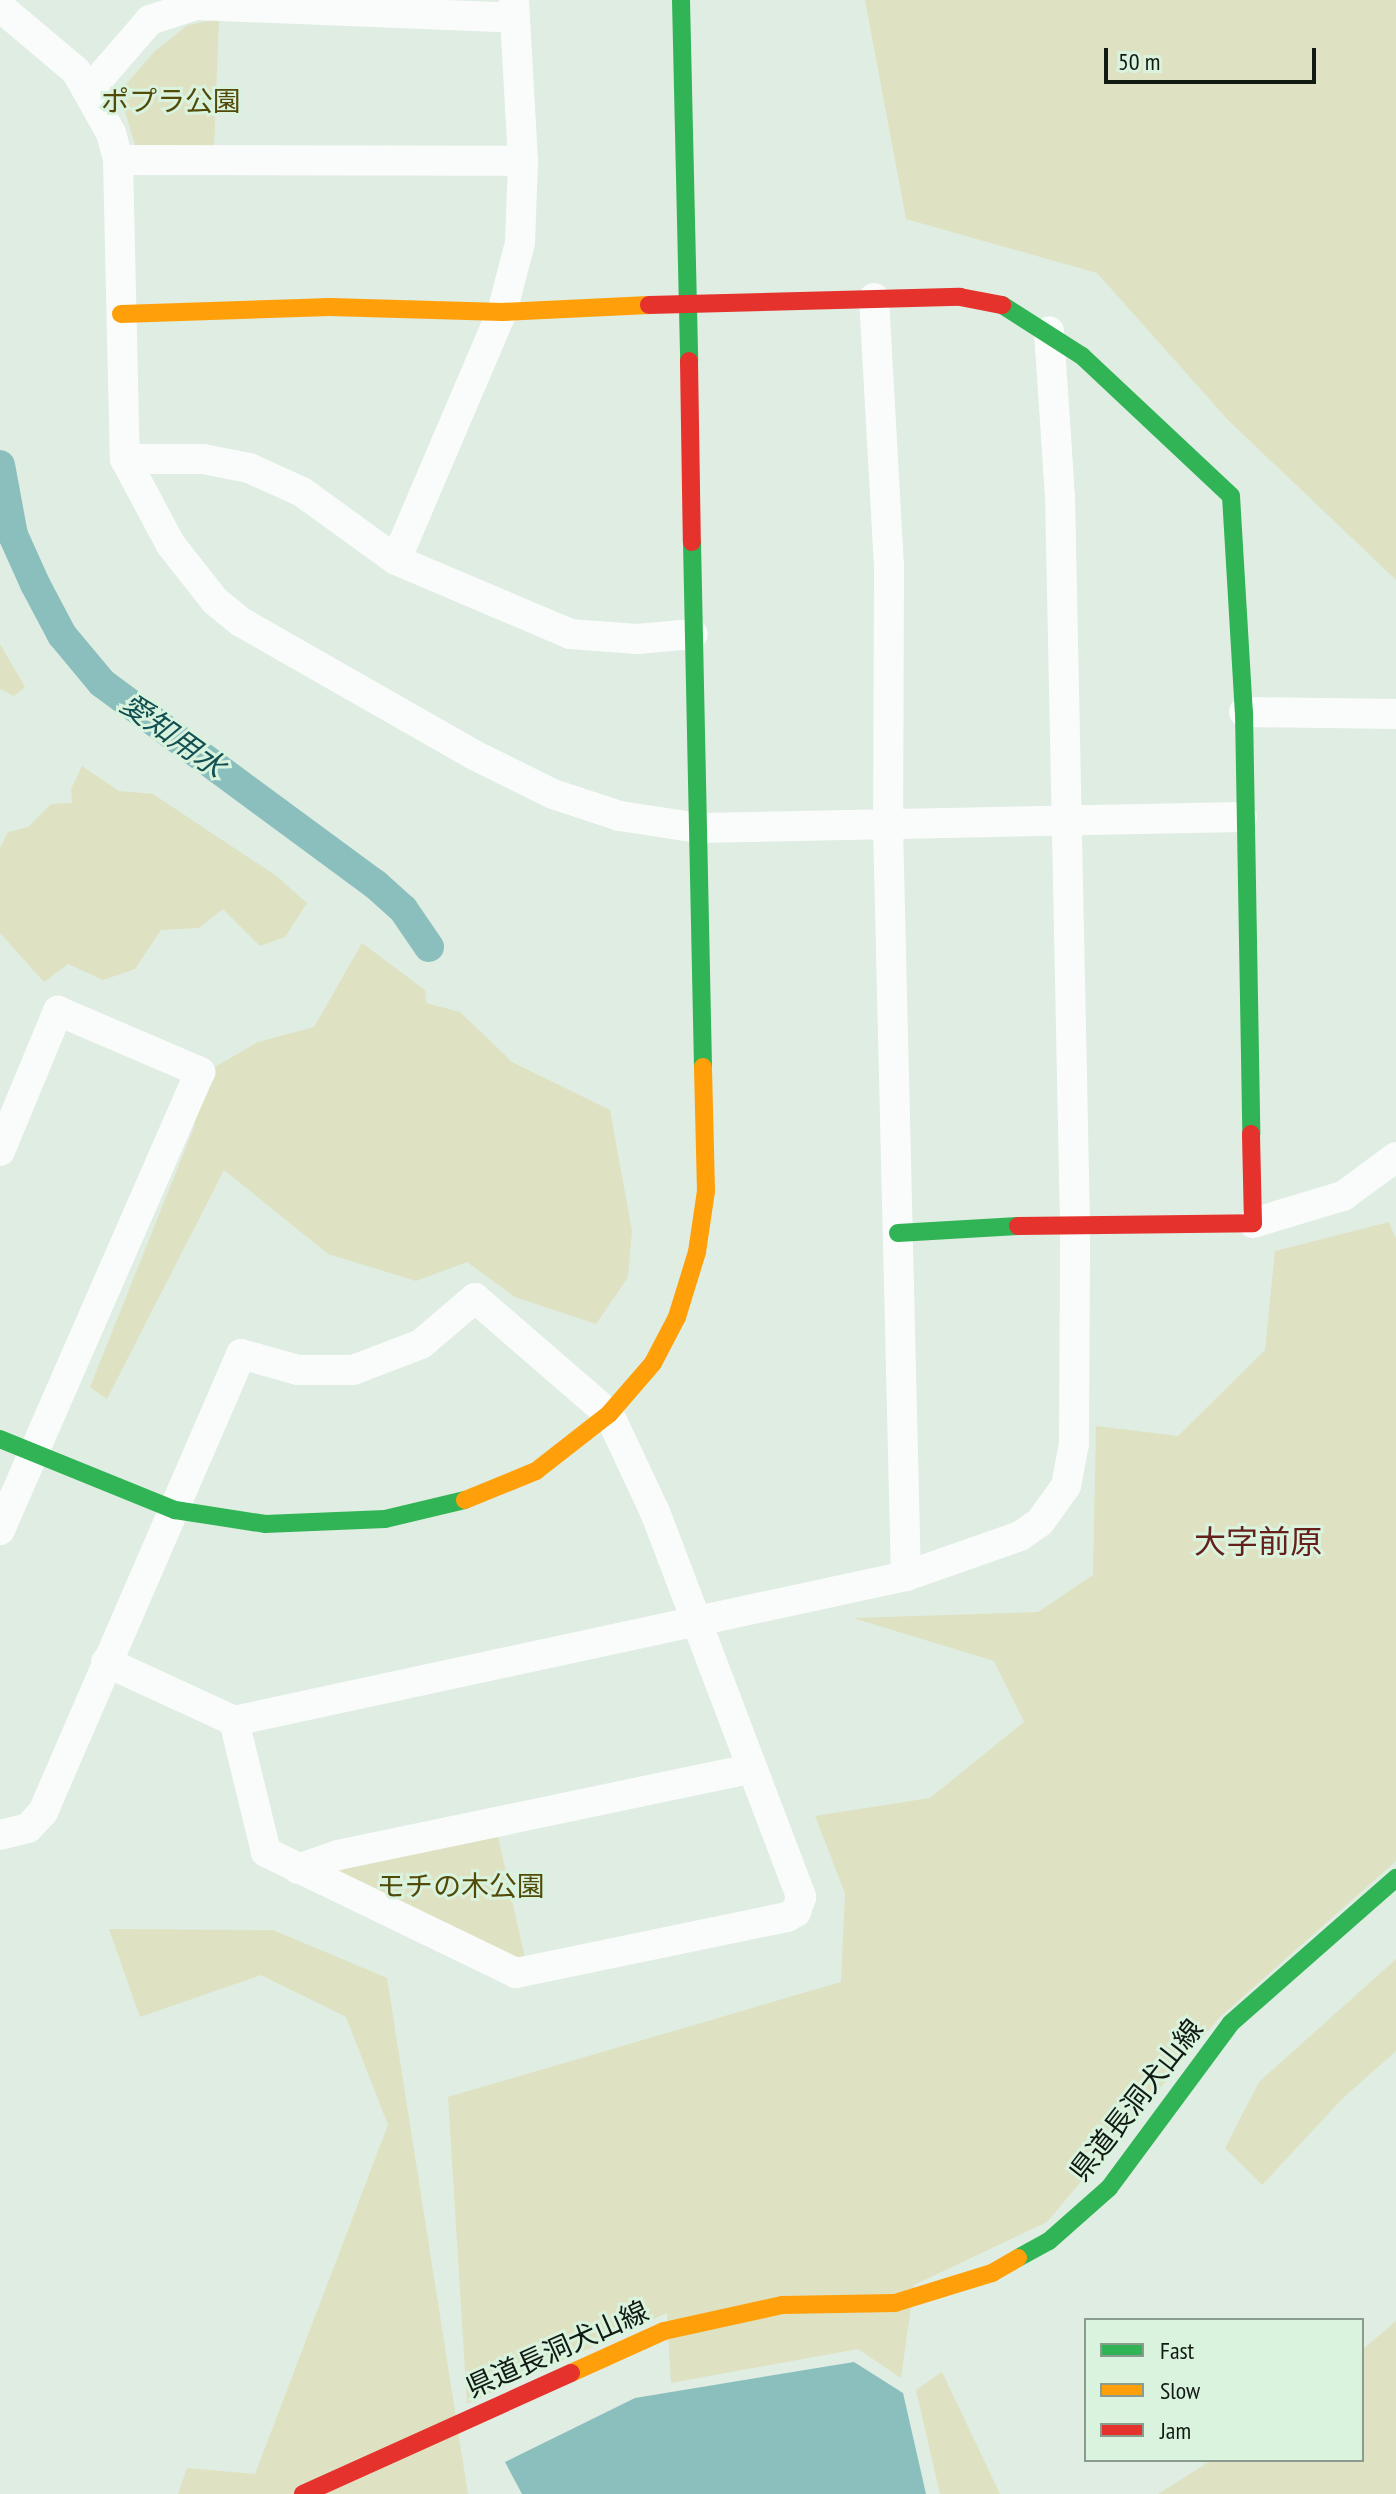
<!DOCTYPE html>
<html>
<head>
<meta charset="utf-8">
<style>
  body { margin:0 }
  #map { position:relative; width:1396px; height:2494px; overflow:hidden; background:#dfede2; font-family:"PT Sans Narrow","Noto Sans JP",sans-serif }
  div>[style] { position:absolute }
  .green>* { inset:0; background:#dfe2c2 }
  .water>* { inset:0; background:#8bbfbe }
  .canal>* { height:30px; margin:-15px; padding:0 15px; transform-origin:15px; border-radius:15px; background:#8bbfbe }
  .street>* { height:30px; margin:-15px; padding:0 15px; transform-origin:15px; border-radius:15px; background:#fafcfb }
  .fast>* { height:18px; margin:-9px; padding:0 9px; transform-origin:9px; border-radius:9px; background:#30b455 }
  .slow>* { height:18px; margin:-9px; padding:0 9px; transform-origin:9px; border-radius:9px; background:#ff9f0a }
  .jam>* { height:18px; margin:-9px; padding:0 9px; transform-origin:9px; border-radius:9px; background:#e5322d }
  span { translate:-50% -50%; white-space:nowrap; text-align:center; line-height:1.15; -webkit-text-stroke:6px #d9f3de; paint-order:stroke }
  .park-label { font-size:28px; color:#524a09 }
  .street-label { font-size:28px; color:#111a13 }
  .water-label { font-size:30px; color:#125052; font-style:italic }
  .quarter-label { font-size:32px; color:#65201b }
  .legend { position:absolute; left:1084px; top:2318px; width:280px; height:144px; box-sizing:border-box; background:#d9f3de; border:2px solid #899c8d; margin:0; padding:10px 14px; list-style:none; font-size:24px; color:#111a13 }
  .legend li { display:flex; align-items:center; gap:16px; height:40px }
  .legend b { width:40px; border:2px solid #899c8d }
  .scale { position:absolute; left:1104px; top:48px; width:212px; height:36px; box-sizing:border-box; border:4px solid #111a13; border-top:0; padding-left:10px; font-size:24px; line-height:28px; white-space:nowrap; color:#111a13; -webkit-text-stroke:6px #d9f3de; paint-order:stroke }
</style>
</head>
<body>
<div id="map">
  <div class="green">
    <div style="clip-path:polygon(865px 0,1396px 0,1396px 580px,1228px 420px,1097px 273px,906px 219px)"></div>
    <div style="clip-path:polygon(219px 19px,214px 148px,135px 145px,119px 92px,155px 51px,188px 25px)"></div>
    <div style="clip-path:polygon(0 644px,25px 687px,14px 696px,0 689px)"></div>
    <div style="clip-path:polygon(82px 766px,119px 791px,153px 794px,275px 875px,307px 903px,285px 937px,260px 946px,223px 909px,199px 928px,161px 930px,135px 969px,103px 980px,68px 964px,44px 982px,0 933px,0 848px,8px 832px,28px 827px,51px 804px,72px 803px,71px 789px)"></div>
    <div style="clip-path:polygon(362px 943px,425px 990px,426px 1003px,460px 1012px,512px 1062px,610px 1110px,632px 1231px,628px 1277px,596px 1324px,515px 1297px,467px 1262px,416px 1281px,328px 1254px,224px 1170px,107px 1399px,90px 1387px,195px 1125px,185px 1120px,215px 1067px,258px 1042px,314px 1027px)"></div>
    <div style="clip-path:polygon(1389px 1222px,1396px 1239px,1396px 1861px,1219px 2018px,1047px 2222px,914px 2285px,901px 2378px,858px 2349px,671px 2383px,667px 2313px,467px 2404px,448px 2097px,841px 1982px,845px 1893px,815px 1816px,930px 1798px,1024px 1722px,994px 1661px,853px 1618px,1038px 1612px,1093px 1575px,1096px 1426px,1178px 1436px,1265px 1350px,1275px 1251px)"></div>
    <div style="clip-path:polygon(497px 1832px,526px 1963px,322px 1874px)"></div>
    <div style="clip-path:polygon(109px 1929px,273px 1930px,387px 1978px,468px 2494px,178px 2494px,187px 2468px,255px 2474px,388px 2125px,346px 2017px,261px 1975px,140px 2017px)"></div>
    <div style="clip-path:polygon(1396px 1959px,1396px 2051px,1343px 2098px,1262px 2185px,1225px 2148px,1259px 2082px)"></div>
    <div style="clip-path:polygon(1396px 2321px,1396px 2494px,1158px 2494px,1212px 2460px,1362px 2460px,1362px 2350px)"></div>
    <div style="clip-path:polygon(942px 2372px,1000px 2494px,940px 2494px,916px 2390px)"></div>
  </div>
  <div class="water">
    <div style="clip-path:polygon(854px 2362px,903px 2393px,926px 2494px,522px 2494px,505px 2462px,635px 2398px)"></div>
  </div>
  <div class="canal">
    <div style="left:0;top:465px;width:71px;rotate:79.5deg"></div>
    <div style="left:13px;top:535px;width:54px;rotate:65.8deg"></div>
    <div style="left:35px;top:584px;width:58px;rotate:62.1deg"></div>
    <div style="left:62px;top:635px;width:62px;rotate:50.2deg"></div>
    <div style="left:102px;top:683px;width:339px;rotate:36.4deg"></div>
    <div style="left:375px;top:884px;width:38px;rotate:42deg"></div>
    <div style="left:403px;top:909px;width:46px;rotate:55.6deg"></div>
  </div>
  <div class="street">
    <div style="left:0;top:7px;width:99px;rotate:40.1deg"></div>
    <div style="left:76px;top:71px;width:71px;rotate:60.6deg"></div>
    <div style="left:111px;top:133px;width:28px;rotate:75deg"></div>
    <div style="left:118px;top:160px;width:299px;rotate:88.7deg"></div>
    <div style="left:125px;top:459px;width:98px;rotate:61.9deg"></div>
    <div style="left:171px;top:545px;width:71px;rotate:51.8deg"></div>
    <div style="left:215px;top:601px;width:33px;rotate:39deg"></div>
    <div style="left:241px;top:622px;width:266px;rotate:29.7deg"></div>
    <div style="left:472px;top:754px;width:90px;rotate:26.3deg"></div>
    <div style="left:553px;top:794px;width:71px;rotate:18.2deg"></div>
    <div style="left:620px;top:816px;width:79px;rotate:8.7deg"></div>
    <div style="left:698px;top:828px;width:544px;rotate:-1.16deg"></div>
    <div style="left:91px;top:88px;width:90px;rotate:-49.1deg"></div>
    <div style="left:150px;top:20px;width:48px;rotate:-18.1deg"></div>
    <div style="left:196px;top:5px;width:319px;rotate:2.3deg"></div>
    <div style="left:118px;top:160px;width:405px;rotate:0.1deg"></div>
    <div style="left:874px;top:298px;width:269px;rotate:86.8deg"></div>
    <div style="left:889px;top:567px;width:259px;rotate:90.2deg"></div>
    <div style="left:888px;top:826px;width:750px;rotate:88.63deg"></div>
    <div style="left:125px;top:459px;width:78px"></div>
    <div style="left:203px;top:459px;width:47px;rotate:11.1deg"></div>
    <div style="left:249px;top:468px;width:58px;rotate:24.4deg"></div>
    <div style="left:302px;top:492px;width:116px;rotate:35.9deg"></div>
    <div style="left:396px;top:560px;width:189px;rotate:23deg"></div>
    <div style="left:570px;top:634px;width:67px;rotate:4.3deg"></div>
    <div style="left:637px;top:639px;width:56px;rotate:-5.1deg"></div>
    <div style="left:396px;top:560px;width:270px;rotate:-66.9deg"></div>
    <div style="left:502px;top:312px;width:71px;rotate:-75.4deg"></div>
    <div style="left:520px;top:243px;width:82px;rotate:-87.9deg"></div>
    <div style="left:523px;top:161px;width:161px;rotate:-93.2deg"></div>
    <div style="left:1244px;top:712px;width:152px;rotate:0.8deg"></div>
    <div style="left:0;top:1151px;width:152px;rotate:-67.5deg"></div>
    <div style="left:58px;top:1011px;width:155px;rotate:23.2deg"></div>
    <div style="left:200px;top:1072px;width:500px;rotate:113.6deg"></div>
    <div style="left:1253px;top:1223px;width:94px;rotate:-16.7deg"></div>
    <div style="left:1343px;top:1196px;width:66px;rotate:-36.3deg"></div>
    <div style="left:106px;top:1662px;width:141px;rotate:24.7deg"></div>
    <div style="left:234px;top:1721px;width:687px;rotate:-12.18deg"></div>
    <div style="left:906px;top:1576px;width:121px;rotate:-19.3deg"></div>
    <div style="left:1020px;top:1536px;width:24px;rotate:-35deg"></div>
    <div style="left:1040px;top:1522px;width:44px;rotate:-54.2deg"></div>
    <div style="left:1066px;top:1486px;width:43px;rotate:-79.2deg"></div>
    <div style="left:1074px;top:1444px;width:221px;rotate:-89.7deg"></div>
    <div style="left:1075px;top:1223px;width:726px;rotate:-91.18deg"></div>
    <div style="left:1060px;top:497px;width:166px;rotate:-93.8deg"></div>
    <div style="left:0;top:1835px;width:29px;rotate:-14deg"></div>
    <div style="left:28px;top:1828px;width:22px;rotate:-47deg"></div>
    <div style="left:43px;top:1812px;width:499px;rotate:-66.6deg"></div>
    <div style="left:241px;top:1354px;width:59px;rotate:15.7deg"></div>
    <div style="left:298px;top:1370px;width:55px"></div>
    <div style="left:353px;top:1370px;width:73px;rotate:-20.9deg"></div>
    <div style="left:421px;top:1344px;width:71px;rotate:-40.4deg"></div>
    <div style="left:475px;top:1298px;width:177px;rotate:40.9deg"></div>
    <div style="left:609px;top:1414px;width:108px;rotate:64.9deg"></div>
    <div style="left:655px;top:1512px;width:412px;rotate:69.2deg"></div>
    <div style="left:801px;top:1897px;width:16px;rotate:108deg"></div>
    <div style="left:796px;top:1912px;width:10px;rotate:151deg"></div>
    <div style="left:787px;top:1917px;width:277px;rotate:168.3deg"></div>
    <div style="left:516px;top:1973px;width:278px;rotate:-154.2deg"></div>
    <div style="left:266px;top:1852px;width:135px;rotate:-103.7deg"></div>
    <div style="left:298px;top:1869px;width:42px;rotate:-19.3deg"></div>
    <div style="left:338px;top:1855px;width:421px;rotate:-11.8deg"></div>
  </div>
  <div class="fast">
    <div style="left:681px;top:0;width:361px;rotate:88.7deg"></div>
    <div style="left:1002px;top:305px;width:95px;rotate:32.5deg"></div>
    <div style="left:1082px;top:356px;width:204px;rotate:43.2deg"></div>
    <div style="left:1231px;top:496px;width:216px;rotate:86.6deg"></div>
    <div style="left:1244px;top:712px;width:422px;rotate:89deg"></div>
    <div style="left:692px;top:542px;width:525px;rotate:88.8deg"></div>
    <div style="left:898px;top:1233px;width:120px;rotate:-3.3deg"></div>
    <div style="left:0;top:1439px;width:189px;rotate:22.1deg"></div>
    <div style="left:175px;top:1510px;width:91px;rotate:8.8deg"></div>
    <div style="left:265px;top:1524px;width:120px;rotate:-2.4deg"></div>
    <div style="left:385px;top:1519px;width:82px;rotate:-13.4deg"></div>
    <div style="left:1018px;top:2258px;width:35px;rotate:-29deg"></div>
    <div style="left:1049px;top:2241px;width:80px;rotate:-41.5deg"></div>
    <div style="left:1109px;top:2188px;width:205px;rotate:-53.5deg"></div>
    <div style="left:1231px;top:2023px;width:220px;rotate:-41.3deg"></div>
  </div>
  <div class="slow">
    <div style="left:121px;top:314px;width:209px;rotate:-1.9deg"></div>
    <div style="left:330px;top:307px;width:172px;rotate:1.7deg"></div>
    <div style="left:502px;top:312px;width:147px;rotate:-2.7deg"></div>
    <div style="left:465px;top:1500px;width:77px;rotate:-22.2deg"></div>
    <div style="left:536px;top:1471px;width:93px;rotate:-38deg"></div>
    <div style="left:609px;top:1414px;width:67px;rotate:-49.2deg"></div>
    <div style="left:653px;top:1363px;width:52px;rotate:-62.4deg"></div>
    <div style="left:677px;top:1317px;width:68px;rotate:-72.9deg"></div>
    <div style="left:697px;top:1252px;width:62px;rotate:-81.6deg"></div>
    <div style="left:706px;top:1191px;width:124px;rotate:-91.4deg"></div>
    <div style="left:571px;top:2373px;width:102px;rotate:-24.3deg"></div>
    <div style="left:664px;top:2331px;width:121px;rotate:-12.4deg"></div>
    <div style="left:782px;top:2305px;width:113px;rotate:-1deg"></div>
    <div style="left:895px;top:2303px;width:102px;rotate:-17.2deg"></div>
    <div style="left:992px;top:2273px;width:30px;rotate:-30deg"></div>
  </div>
  <div class="jam">
    <div style="left:649px;top:305px;width:311px;rotate:-1.5deg"></div>
    <div style="left:960px;top:297px;width:43px;rotate:10.8deg"></div>
    <div style="left:689px;top:361px;width:181px;rotate:89.1deg"></div>
    <div style="left:1018px;top:1226px;width:235px;rotate:-0.7deg"></div>
    <div style="left:1253px;top:1223px;width:89px;rotate:-91.3deg"></div>
    <div style="left:303px;top:2494px;width:294px;rotate:-24.3deg"></div>
  </div>
  <div class="park-label">
    <span style="left:171px;top:101px">ポプラ公園</span>
    <span style="left:461px;top:1886px">モチの木公園</span>
  </div>
  <div class="street-label">
    <span style="left:1136px;top:2100px;rotate:-52deg">県道長洞犬山線</span>
    <span style="left:557px;top:2349px;rotate:-24deg">県道長洞犬山線</span>
  </div>
  <div class="water-label">
    <span style="left:173px;top:735px;rotate:36deg">愛知用水</span>
  </div>
  <div class="quarter-label">
    <span style="left:1258px;top:1541px">大字前原</span>
  </div>
  <ul class="legend">
  <li><b style="height:10px;background:#30b455"></b>Fast</li>
  <li><b style="height:10px;background:#ff9f0a"></b>Slow</li>
  <li><b style="height:10px;background:#e5322d"></b>Jam</li>
  </ul>
  <div class="scale">50 m</div>
</div>
</body>
</html>
